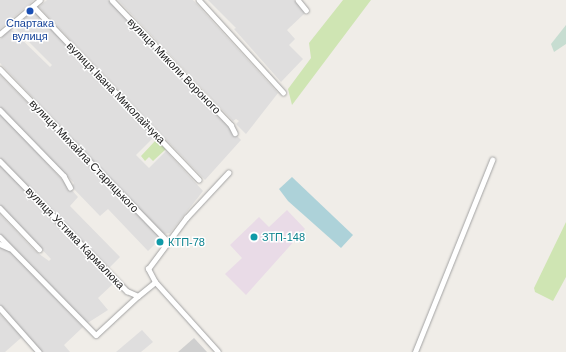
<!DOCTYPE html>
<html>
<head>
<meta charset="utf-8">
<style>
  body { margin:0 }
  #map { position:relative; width:566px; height:352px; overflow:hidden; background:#f0ede8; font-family:Arial,sans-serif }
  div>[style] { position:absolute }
  .residential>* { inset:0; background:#dfdede }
  .industrial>* { inset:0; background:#e9dbe7 }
  .religious>* { inset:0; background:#cfcfcf }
  .grass>* { inset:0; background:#cfe5b3 }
  .wetland>* { inset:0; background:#c7ddd1 }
  .water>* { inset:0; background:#add2d9 }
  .roads { filter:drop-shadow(0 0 1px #a2a2a2) drop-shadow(0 0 1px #a2a2a2) }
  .minor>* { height:4.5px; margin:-2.25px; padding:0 2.25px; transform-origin:2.25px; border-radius:2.25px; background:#fff }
  .dots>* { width:11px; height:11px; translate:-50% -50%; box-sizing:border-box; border:2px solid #fff; border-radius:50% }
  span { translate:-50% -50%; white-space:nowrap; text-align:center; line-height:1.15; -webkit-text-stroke:3px #fff; paint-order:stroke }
  .transit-label { font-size:11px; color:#164399 }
  .street-label { font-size:11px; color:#212121 }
  .culture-label { font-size:11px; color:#0d838f }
  .left { translate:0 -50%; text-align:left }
</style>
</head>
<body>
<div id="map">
  <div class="residential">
    <div style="clip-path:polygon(0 0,34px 0,0 29px)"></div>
    <div style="clip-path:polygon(47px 0,108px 0,241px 140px,205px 180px,39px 7px)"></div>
    <div style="clip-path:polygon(118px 0,193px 0,278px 93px,246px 134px,236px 124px,239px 121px,236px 119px,233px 121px)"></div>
    <div style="clip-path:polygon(208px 0,294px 0,305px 13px,287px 30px,295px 39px,289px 45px,303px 59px,281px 82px,234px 29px,236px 28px)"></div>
    <div style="clip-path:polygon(34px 10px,153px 138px,136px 155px,149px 168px,166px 151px,203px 191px,170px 233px,164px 234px,140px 210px,0 63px,0 39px,11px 29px,50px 67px,52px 65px,14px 27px)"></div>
    <div style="clip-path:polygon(0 75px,161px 238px,148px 251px,108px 209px,100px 216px,72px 187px,74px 183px,0 108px)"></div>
    <div style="clip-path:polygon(0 112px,78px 197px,70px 206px,120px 257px,109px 268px,0 158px)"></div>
    <div style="clip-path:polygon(0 164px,115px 282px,98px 298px,108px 310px,86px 324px,0 236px,0 214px,35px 251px,49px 261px,51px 259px,0 205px)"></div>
    <div style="clip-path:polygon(0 246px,9px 250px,83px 327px,64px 345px,70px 352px,42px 352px,0 305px)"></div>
    <div style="clip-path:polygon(0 314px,22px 337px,5px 352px,0 352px)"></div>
    <div style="clip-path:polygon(142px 330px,153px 342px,141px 352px,116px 352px)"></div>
  </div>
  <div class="industrial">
    <div style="clip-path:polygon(287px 210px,305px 229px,246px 295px,225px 274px,242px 258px,230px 245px,259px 217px,269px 227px)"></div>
  </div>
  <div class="religious">
    <div style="clip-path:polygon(194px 338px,207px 352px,178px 352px)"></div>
  </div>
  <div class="grass">
    <div style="clip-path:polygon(343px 0,371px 0,292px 105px,288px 89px,311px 58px,309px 43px)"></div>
    <div style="clip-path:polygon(156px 140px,166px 149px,153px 161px,149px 157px,145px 161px,141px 156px)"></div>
    <div style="clip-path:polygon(566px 222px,566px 277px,553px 301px,535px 292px,534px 288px)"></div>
  </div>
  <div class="wetland">
    <div style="clip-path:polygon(566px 25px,566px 44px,554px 52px,551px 44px)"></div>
  </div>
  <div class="water">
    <div style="clip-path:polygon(292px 177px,353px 235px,341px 248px,288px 201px,279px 189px)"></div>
  </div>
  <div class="roads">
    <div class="minor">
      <div style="left:112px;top:0;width:173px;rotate:46.4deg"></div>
      <div style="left:231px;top:125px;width:9px;rotate:63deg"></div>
      <div style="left:199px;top:0;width:125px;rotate:47.6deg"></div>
      <div style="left:298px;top:0;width:13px;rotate:51deg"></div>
      <div style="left:33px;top:6px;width:240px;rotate:46.3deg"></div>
      <div style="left:0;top:34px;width:52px;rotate:-40.4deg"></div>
      <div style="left:0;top:69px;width:241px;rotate:45.8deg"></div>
      <div style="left:0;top:110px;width:92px;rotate:45.9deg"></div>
      <div style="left:64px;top:176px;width:13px;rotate:61deg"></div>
      <div style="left:0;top:161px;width:182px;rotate:45.7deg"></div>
      <div style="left:127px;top:291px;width:12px;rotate:24deg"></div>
      <div style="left:138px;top:296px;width:22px;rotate:-39deg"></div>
      <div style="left:0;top:208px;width:57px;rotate:46.4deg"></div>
      <div style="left:0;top:237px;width:137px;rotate:45.6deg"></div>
      <div style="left:96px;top:335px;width:57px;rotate:-42.9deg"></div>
      <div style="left:0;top:244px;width:10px;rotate:24deg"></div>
      <div style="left:0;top:308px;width:59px;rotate:48.4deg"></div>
      <div style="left:218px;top:352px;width:94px;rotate:-132deg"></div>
      <div style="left:155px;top:282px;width:15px;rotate:-118deg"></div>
      <div style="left:148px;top:269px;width:64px;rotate:-53.3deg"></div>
      <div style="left:186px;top:218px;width:62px;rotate:-47deg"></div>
      <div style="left:415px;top:352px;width:207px;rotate:-68.1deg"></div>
    </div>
  </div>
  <div class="dots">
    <div style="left:30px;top:11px;background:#1a4fb4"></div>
    <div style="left:254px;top:237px;background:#0f9aa8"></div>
    <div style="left:160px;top:242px;background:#0f9aa8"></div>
  </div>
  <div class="transit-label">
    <span style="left:30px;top:30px">Спартака<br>вулиця</span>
  </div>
  <div class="street-label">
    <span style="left:174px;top:66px;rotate:46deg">вулиця Миколи Вороного</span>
    <span style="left:116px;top:93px;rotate:46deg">вулиця Івана Миколайчука</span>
    <span style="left:84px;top:156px;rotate:46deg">вулиця Михайла Старицького</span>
    <span style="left:75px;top:238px;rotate:46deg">вулиця Устима Кармалюка</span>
  </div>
  <div class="culture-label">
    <span class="left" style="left:262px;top:237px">ЗТП-148</span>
    <span class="left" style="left:168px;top:242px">КТП-78</span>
  </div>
</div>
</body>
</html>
